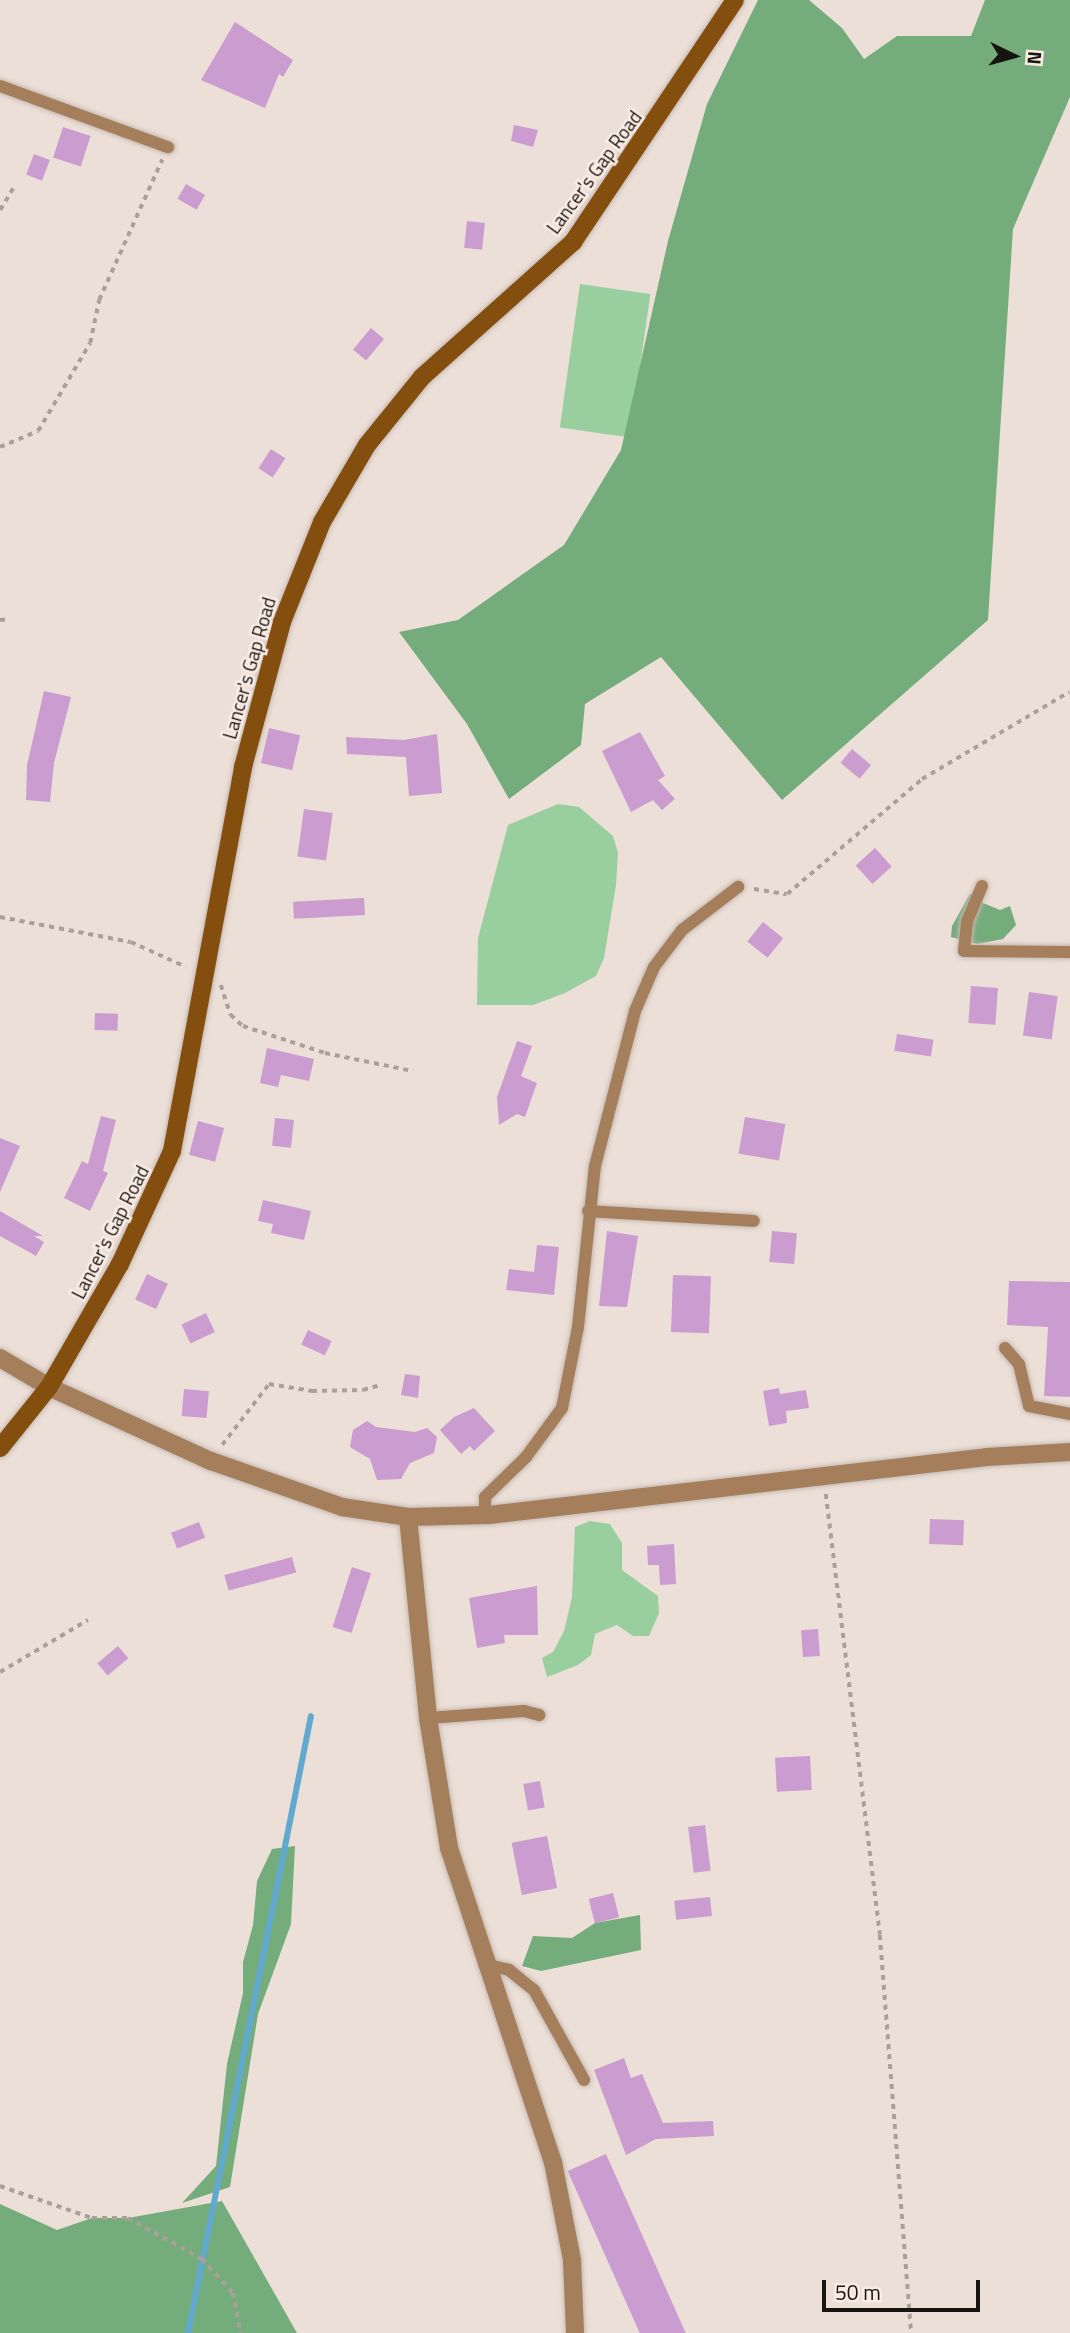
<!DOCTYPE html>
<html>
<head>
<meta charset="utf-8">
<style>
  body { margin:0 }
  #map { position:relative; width:1070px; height:2333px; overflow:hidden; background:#ecdfd7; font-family:"Titillium Web",sans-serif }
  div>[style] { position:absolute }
  .green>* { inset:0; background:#99cf9f; transform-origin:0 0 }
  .forest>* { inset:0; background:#75ac7c }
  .stream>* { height:6px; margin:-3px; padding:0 3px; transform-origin:3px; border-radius:3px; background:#62a9cf }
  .building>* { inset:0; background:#cb9cd0; transform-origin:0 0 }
  .path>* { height:3.5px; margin-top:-1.75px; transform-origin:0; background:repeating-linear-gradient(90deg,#aaa09a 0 5px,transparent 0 10px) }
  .roads { filter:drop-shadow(0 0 2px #c6bab3) drop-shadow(0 0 2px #c6bab3) }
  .lane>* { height:12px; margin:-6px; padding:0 6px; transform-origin:6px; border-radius:6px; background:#a57f5c }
  .street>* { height:18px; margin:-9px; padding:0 9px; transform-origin:9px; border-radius:9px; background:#a57f5c }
  .secondary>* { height:18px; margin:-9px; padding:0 9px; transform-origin:9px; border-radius:9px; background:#844e0e }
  span { translate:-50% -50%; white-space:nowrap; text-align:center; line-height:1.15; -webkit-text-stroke:5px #faece4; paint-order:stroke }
  .street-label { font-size:19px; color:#181411 }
  .north { position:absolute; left:979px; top:21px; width:70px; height:70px; -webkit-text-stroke:5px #faece4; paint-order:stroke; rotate:95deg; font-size:19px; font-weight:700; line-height:28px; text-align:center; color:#181411 }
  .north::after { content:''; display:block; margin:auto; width:24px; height:32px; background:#181411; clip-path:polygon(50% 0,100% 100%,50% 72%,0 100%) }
  .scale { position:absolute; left:822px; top:2280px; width:158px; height:32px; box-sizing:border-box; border:4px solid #181411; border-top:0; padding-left:9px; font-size:21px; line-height:24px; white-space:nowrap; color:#181411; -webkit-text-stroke:5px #faece4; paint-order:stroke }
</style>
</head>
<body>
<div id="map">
  <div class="green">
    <div style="left:580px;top:284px;width:71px;height:145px;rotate:8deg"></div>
    <div style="clip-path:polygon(558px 804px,579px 807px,613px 836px,618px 853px,616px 885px,604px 958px,596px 976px,565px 993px,533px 1005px,477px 1005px,478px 938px,508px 825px)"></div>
    <div style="clip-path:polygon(590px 1521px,610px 1524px,622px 1543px,622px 1570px,658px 1596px,659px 1613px,649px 1636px,633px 1636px,617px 1625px,595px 1634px,591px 1655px,578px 1665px,547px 1677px,542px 1658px,553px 1652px,564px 1631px,572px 1597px,575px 1527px)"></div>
  </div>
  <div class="forest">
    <div style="clip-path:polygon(758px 0,809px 0,842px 28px,864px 59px,897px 36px,971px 36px,985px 0,1070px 0,1070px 97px,1013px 229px,988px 620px,782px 800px,661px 657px,585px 704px,581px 745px,509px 799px,467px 724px,399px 632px,458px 620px,564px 545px,621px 450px,668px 241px,707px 104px)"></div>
    <div style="clip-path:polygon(980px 893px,983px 903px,1000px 910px,1010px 906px,1016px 925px,1003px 939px,977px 944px,951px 937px,952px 926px,970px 894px)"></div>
    <div style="clip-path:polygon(295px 1846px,291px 1924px,258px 2014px,230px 2187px,182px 2203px,216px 2166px,227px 2064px,243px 1993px,243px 1962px,253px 1925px,257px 1881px,272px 1849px)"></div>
    <div style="clip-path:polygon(640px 1915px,641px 1950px,541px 1971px,522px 1966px,533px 1936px,572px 1938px,595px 1923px)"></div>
    <div style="clip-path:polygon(222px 2201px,297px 2333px,0 2333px,0 2204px,57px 2230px,92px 2218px,128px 2218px)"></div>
  </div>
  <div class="stream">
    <div style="left:188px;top:2333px;width:629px;rotate:-78.73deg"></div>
  </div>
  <div class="building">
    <div style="clip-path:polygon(235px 22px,293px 60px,283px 77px,279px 74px,265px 108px,201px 80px)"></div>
    <div style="clip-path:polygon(514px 125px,538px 130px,533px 147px,511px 141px)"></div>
    <div style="left:63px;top:127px;width:29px;height:32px;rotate:18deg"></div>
    <div style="left:34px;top:154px;width:17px;height:22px;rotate:21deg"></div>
    <div style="left:186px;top:184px;width:22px;height:17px;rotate:30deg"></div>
    <div style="left:467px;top:221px;width:18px;height:27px;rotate:6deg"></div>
    <div style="left:371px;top:328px;width:17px;height:28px;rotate:40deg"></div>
    <div style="left:271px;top:449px;width:17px;height:23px;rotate:33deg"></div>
    <div style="clip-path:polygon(44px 691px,71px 697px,54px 763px,50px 802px,26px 800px,27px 765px)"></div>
    <div style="left:269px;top:728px;width:32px;height:36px;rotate:13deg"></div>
    <div style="clip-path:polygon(640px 732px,665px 776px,658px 780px,675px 799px,662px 810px,653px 800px,631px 812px,602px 751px)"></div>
    <div style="clip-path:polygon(437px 734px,442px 793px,409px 796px,406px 757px,347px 754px,346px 737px,404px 740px)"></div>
    <div style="left:852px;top:749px;width:25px;height:18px;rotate:40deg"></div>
    <div style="left:304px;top:809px;width:29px;height:48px;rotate:8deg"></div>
    <div style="left:875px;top:848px;width:25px;height:26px;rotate:48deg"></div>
    <div style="left:364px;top:898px;width:17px;height:71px;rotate:87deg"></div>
    <div style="left:763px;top:922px;width:26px;height:25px;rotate:39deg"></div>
    <div style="left:971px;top:986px;width:27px;height:37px;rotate:4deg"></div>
    <div style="left:1029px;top:992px;width:29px;height:44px;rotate:8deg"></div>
    <div style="left:95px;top:1013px;width:23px;height:17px;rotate:2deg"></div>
    <div style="left:897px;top:1034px;width:37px;height:17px;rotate:9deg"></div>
    <div style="clip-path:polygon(517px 1041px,532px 1046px,521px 1076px,537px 1083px,525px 1117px,517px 1114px,499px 1125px,497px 1097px)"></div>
    <div style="clip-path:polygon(267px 1048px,314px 1059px,309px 1081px,281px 1075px,278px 1087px,260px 1083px)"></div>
    <div style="clip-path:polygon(101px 1116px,116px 1120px,103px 1171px,108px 1173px,90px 1211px,64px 1198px,82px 1161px,88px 1164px)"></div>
    <div style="left:745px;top:1117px;width:41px;height:37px;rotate:10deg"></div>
    <div style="left:275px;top:1118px;width:19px;height:28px;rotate:6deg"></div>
    <div style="left:198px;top:1121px;width:27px;height:35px;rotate:15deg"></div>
    <div style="clip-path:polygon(0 1138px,20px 1146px,0 1192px)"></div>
    <div style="clip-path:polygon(263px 1200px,311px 1211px,304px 1240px,271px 1233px,273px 1224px,258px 1221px)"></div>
    <div style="clip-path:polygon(0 1211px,43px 1236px,34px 1236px,44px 1242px,36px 1256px,0 1236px)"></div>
    <div style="clip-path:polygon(607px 1231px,638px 1236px,627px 1307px,599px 1306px)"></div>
    <div style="left:772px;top:1231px;width:25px;height:31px;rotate:5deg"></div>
    <div style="clip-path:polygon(537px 1245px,559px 1247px,554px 1295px,506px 1290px,509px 1269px,534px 1272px)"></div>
    <div style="left:147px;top:1274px;width:23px;height:28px;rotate:25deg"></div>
    <div style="left:673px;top:1275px;width:38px;height:57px;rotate:2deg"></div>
    <div style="clip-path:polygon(1009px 1281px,1070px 1282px,1070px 1397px,1044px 1396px,1048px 1327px,1007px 1325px)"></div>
    <div style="left:206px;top:1313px;width:21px;height:27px;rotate:65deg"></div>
    <div style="left:308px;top:1330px;width:26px;height:16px;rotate:25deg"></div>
    <div style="clip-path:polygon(405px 1374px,420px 1376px,418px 1398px,401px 1395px)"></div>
    <div style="clip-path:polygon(779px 1388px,780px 1394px,806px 1390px,809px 1408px,786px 1411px,787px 1423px,769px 1426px,763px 1391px)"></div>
    <div style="left:184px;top:1389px;width:25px;height:27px;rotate:5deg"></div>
    <div style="clip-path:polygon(474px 1408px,495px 1431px,474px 1451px,470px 1446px,461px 1454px,440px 1430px,454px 1417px)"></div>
    <div style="clip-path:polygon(367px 1421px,376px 1427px,415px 1432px,427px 1428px,437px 1437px,434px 1453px,410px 1463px,401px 1479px,377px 1480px,370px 1459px,350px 1447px,353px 1430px)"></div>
    <div style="left:930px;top:1519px;width:34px;height:25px;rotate:2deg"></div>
    <div style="left:199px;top:1522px;width:17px;height:30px;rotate:69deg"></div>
    <div style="clip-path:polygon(674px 1544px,676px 1584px,660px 1585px,659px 1565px,648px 1565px,647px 1546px)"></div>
    <div style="left:292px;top:1557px;width:16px;height:70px;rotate:75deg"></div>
    <div style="left:352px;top:1567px;width:20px;height:63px;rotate:18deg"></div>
    <div style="clip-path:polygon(537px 1586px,538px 1635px,504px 1635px,505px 1643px,477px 1648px,469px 1598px)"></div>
    <div style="left:818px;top:1629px;width:27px;height:17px;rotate:86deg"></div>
    <div style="left:118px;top:1646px;width:16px;height:27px;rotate:50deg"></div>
    <div style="left:810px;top:1756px;width:34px;height:35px;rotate:87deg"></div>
    <div style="left:540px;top:1781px;width:27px;height:17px;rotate:80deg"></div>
    <div style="left:705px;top:1825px;width:46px;height:17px;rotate:83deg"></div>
    <div style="left:547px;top:1836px;width:53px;height:36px;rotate:79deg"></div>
    <div style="left:613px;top:1893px;width:25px;height:25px;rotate:76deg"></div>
    <div style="left:710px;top:1897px;width:19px;height:36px;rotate:84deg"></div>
    <div style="clip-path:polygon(624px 2058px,631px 2078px,642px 2074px,663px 2123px,713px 2121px,714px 2136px,656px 2139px,626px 2155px,594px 2070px)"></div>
    <div style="left:606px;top:2154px;width:196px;height:42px;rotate:66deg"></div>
  </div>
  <div class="path">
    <div style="left:0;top:210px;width:29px;rotate:-59deg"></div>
    <div style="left:0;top:447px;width:41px;rotate:-22.8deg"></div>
    <div style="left:38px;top:431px;width:102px;rotate:-59.4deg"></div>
    <div style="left:90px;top:343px;width:44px;rotate:-78.2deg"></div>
    <div style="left:99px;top:300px;width:154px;rotate:-65.8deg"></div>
    <div style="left:0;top:620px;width:10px;rotate:-6deg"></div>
    <div style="left:754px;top:889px;width:33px;rotate:9deg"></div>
    <div style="left:787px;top:894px;width:177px;rotate:-40.4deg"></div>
    <div style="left:922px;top:779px;width:171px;rotate:-30.6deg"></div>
    <div style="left:0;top:917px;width:133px;rotate:10.8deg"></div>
    <div style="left:131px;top:942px;width:60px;rotate:24.4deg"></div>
    <div style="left:221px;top:985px;width:32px;rotate:72deg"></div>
    <div style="left:231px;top:1015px;width:16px;rotate:43deg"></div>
    <div style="left:243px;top:1026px;width:86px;rotate:18.2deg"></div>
    <div style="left:325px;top:1053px;width:90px;rotate:11.6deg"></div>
    <div style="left:222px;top:1445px;width:77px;rotate:-52.4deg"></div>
    <div style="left:269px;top:1384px;width:44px;rotate:9.2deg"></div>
    <div style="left:312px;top:1391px;width:51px;rotate:-1.1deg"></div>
    <div style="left:363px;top:1390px;width:18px;rotate:-16deg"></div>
    <div style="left:826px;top:1494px;width:444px;rotate:83deg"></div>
    <div style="left:880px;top:1935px;width:399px;rotate:85.5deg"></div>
    <div style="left:0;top:1672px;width:102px;rotate:-30.6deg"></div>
    <div style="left:0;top:2186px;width:97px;rotate:19.2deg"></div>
    <div style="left:92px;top:2218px;width:36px"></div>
    <div style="left:128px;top:2218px;width:85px;rotate:29deg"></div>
    <div style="left:202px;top:2259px;width:46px;rotate:47.6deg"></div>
    <div style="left:233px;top:2293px;width:41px;rotate:78.7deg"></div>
  </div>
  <div class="roads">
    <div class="lane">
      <div style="left:0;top:86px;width:179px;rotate:20deg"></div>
      <div style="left:982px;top:886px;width:39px;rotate:113deg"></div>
      <div style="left:967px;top:922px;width:29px;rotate:96deg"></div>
      <div style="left:964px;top:951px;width:106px;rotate:0.5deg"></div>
      <div style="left:588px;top:1211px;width:166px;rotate:3.4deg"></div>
      <div style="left:1005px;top:1348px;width:21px;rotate:49deg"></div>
      <div style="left:1019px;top:1364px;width:43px;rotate:76.6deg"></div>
      <div style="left:1029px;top:1406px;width:42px;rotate:11deg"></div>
      <div style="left:485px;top:1515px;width:18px;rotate:-90deg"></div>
      <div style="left:485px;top:1497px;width:57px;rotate:-44.3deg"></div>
      <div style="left:526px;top:1457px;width:61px;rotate:-53.7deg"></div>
      <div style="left:562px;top:1408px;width:83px;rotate:-78.8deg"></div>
      <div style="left:578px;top:1327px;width:162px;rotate:-84deg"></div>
      <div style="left:595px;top:1166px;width:160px;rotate:-75.5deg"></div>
      <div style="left:635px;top:1011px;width:48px;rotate:-66.6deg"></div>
      <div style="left:654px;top:967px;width:46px;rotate:-52.9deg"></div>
      <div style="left:682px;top:930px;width:71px;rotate:-37.5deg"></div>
      <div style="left:428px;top:1718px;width:96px;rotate:-4.2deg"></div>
      <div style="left:524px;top:1711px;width:16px;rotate:15deg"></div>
      <div style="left:484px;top:1964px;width:26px;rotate:13deg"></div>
      <div style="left:509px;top:1970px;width:32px;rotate:39deg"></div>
      <div style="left:534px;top:1990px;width:103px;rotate:60.9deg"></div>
    </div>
    <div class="street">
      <div style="left:0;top:1358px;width:57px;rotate:30.6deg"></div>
      <div style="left:49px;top:1387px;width:178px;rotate:24.6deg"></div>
      <div style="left:211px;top:1461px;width:139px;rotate:19.3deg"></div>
      <div style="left:342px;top:1507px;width:67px;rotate:8.6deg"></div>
      <div style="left:408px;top:1517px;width:81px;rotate:-1.4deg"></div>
      <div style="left:489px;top:1515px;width:501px;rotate:-6.64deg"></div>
      <div style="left:987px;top:1457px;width:83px;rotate:-3.4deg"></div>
      <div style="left:408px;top:1517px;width:202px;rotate:84.3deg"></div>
      <div style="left:428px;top:1718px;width:132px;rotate:80.8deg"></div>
      <div style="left:449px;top:1848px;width:331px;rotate:71.7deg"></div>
      <div style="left:553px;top:2162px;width:100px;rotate:79deg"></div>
      <div style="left:572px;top:2260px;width:73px;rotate:87.6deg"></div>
    </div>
    <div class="secondary">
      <div style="left:0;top:1448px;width:78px;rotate:-51.2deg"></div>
      <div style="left:49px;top:1387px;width:142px;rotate:-60deg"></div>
      <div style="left:120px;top:1264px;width:124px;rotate:-65.3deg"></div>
      <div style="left:172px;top:1151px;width:391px;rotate:-79.5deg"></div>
      <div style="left:243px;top:767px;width:150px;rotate:-74.9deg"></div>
      <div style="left:282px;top:622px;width:108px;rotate:-68.2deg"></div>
      <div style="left:322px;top:522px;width:89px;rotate:-59.7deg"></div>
      <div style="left:367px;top:445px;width:87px;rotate:-51deg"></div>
      <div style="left:422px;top:377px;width:203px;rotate:-41.8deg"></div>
      <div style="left:573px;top:242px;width:291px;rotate:-56.2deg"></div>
    </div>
  </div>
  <div class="street-label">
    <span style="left:594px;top:172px;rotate:-54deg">Lancer's Gap Road</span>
    <span style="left:249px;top:668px;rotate:-74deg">Lancer's Gap Road</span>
    <span style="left:110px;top:1232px;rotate:-63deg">Lancer's Gap Road</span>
  </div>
  <div class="north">N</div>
  <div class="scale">50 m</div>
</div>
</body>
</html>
